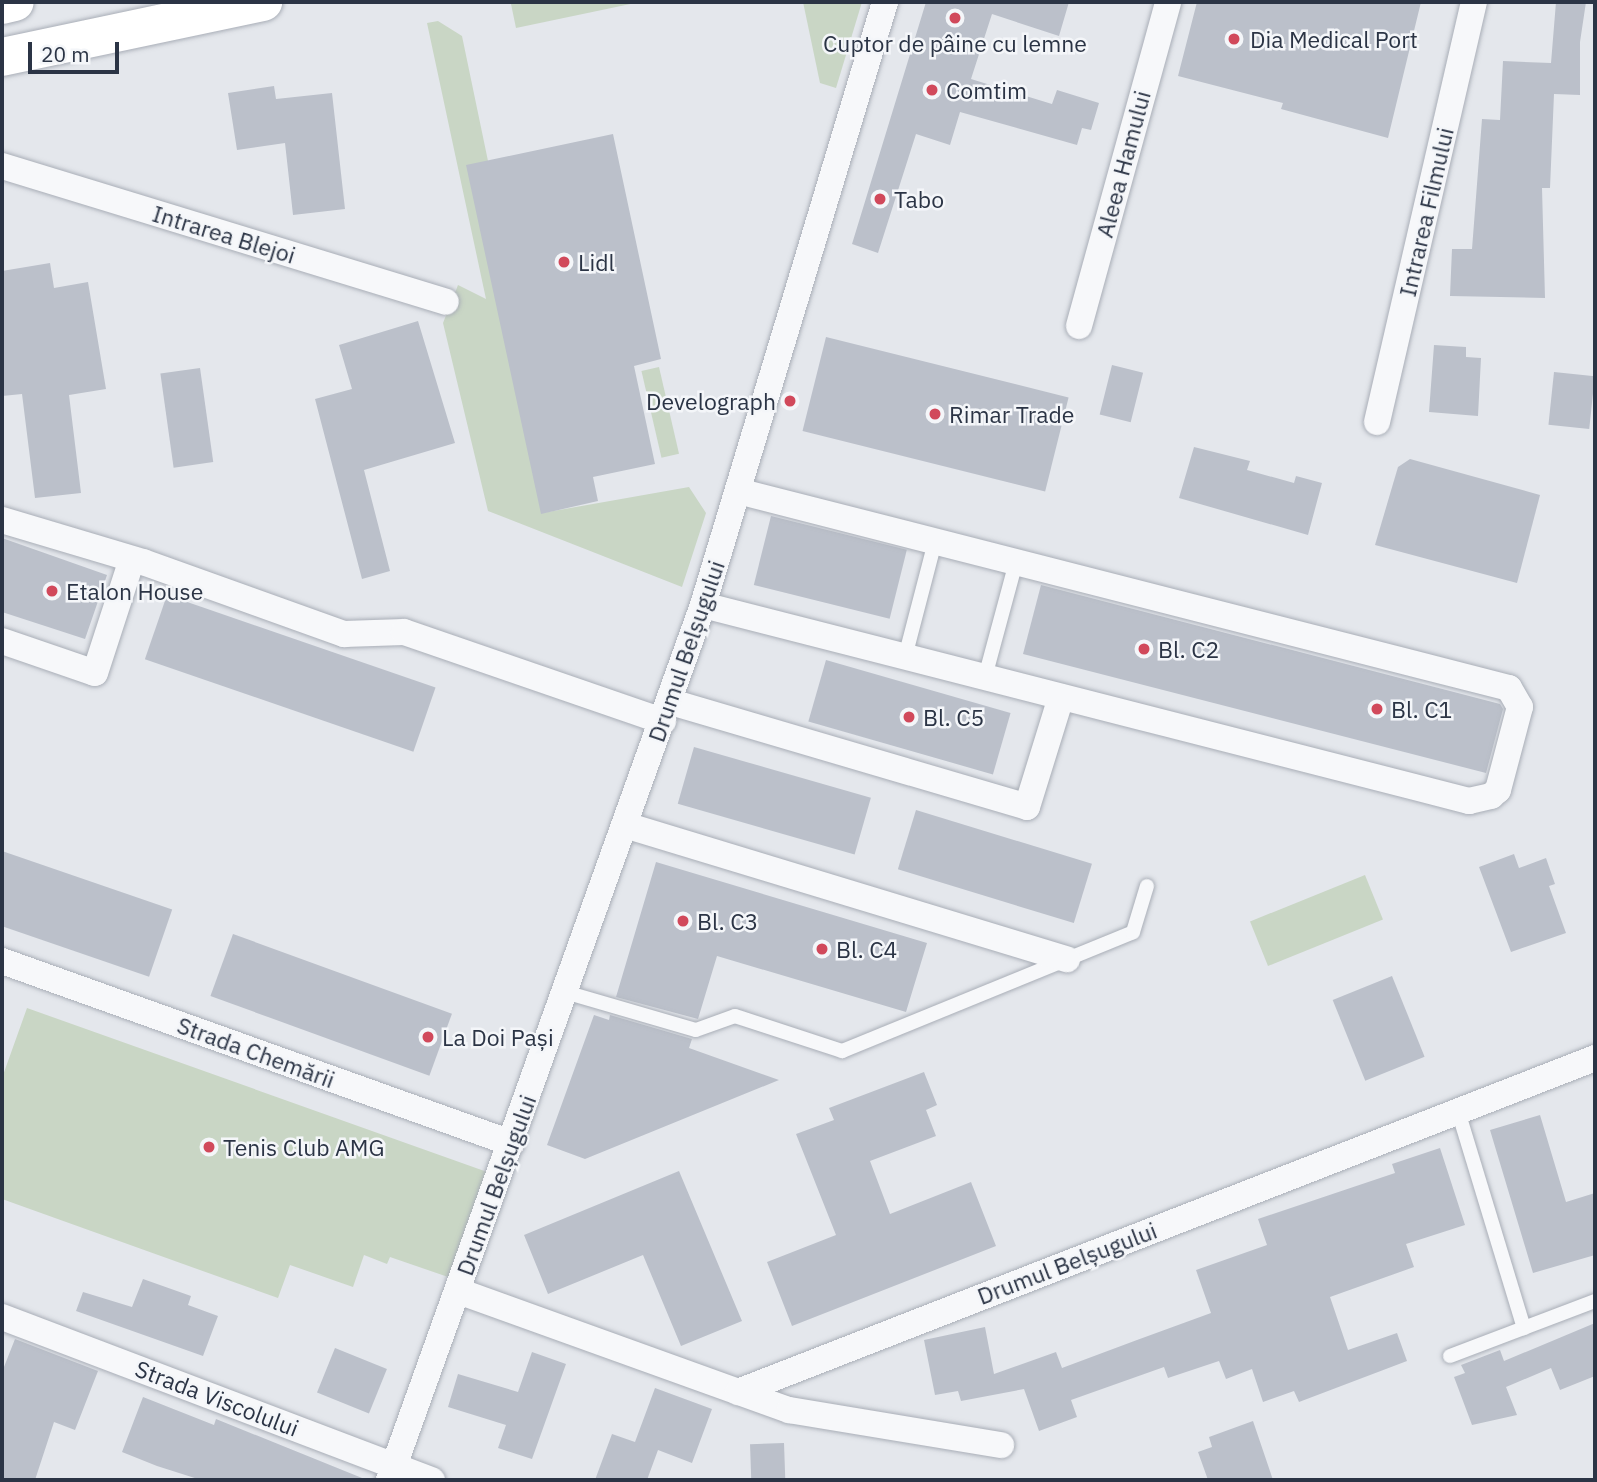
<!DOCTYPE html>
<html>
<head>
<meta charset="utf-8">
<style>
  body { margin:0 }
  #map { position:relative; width:1597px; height:1482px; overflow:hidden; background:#e4e7ec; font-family:"IBM Plex Sans",sans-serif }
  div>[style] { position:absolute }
  .green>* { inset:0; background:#c9d6c5; transform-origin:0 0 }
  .building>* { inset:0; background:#bbc0ca; transform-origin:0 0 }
  .roads { filter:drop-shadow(0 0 2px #a9aeb7) drop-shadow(0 0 2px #a9aeb7) }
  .service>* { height:14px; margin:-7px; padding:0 7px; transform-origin:7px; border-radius:7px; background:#f7f8fa }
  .minor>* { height:26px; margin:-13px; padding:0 13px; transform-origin:13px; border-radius:13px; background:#f7f8fa }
  .primary>* { height:38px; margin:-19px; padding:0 19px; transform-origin:19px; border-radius:19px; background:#fff }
  .dots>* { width:19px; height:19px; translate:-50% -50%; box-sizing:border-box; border:4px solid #f4f6f9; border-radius:50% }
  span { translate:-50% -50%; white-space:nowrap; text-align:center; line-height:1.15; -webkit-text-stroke:5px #f4f6f9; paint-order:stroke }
  .poi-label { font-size:23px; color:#2b3445 }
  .left { translate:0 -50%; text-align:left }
  .right { translate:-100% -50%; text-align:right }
  .street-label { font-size:23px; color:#2b3445 }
  .frame { position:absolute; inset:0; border:4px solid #2b3445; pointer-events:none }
  .scale { position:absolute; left:28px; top:42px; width:91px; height:32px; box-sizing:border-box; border:4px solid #2b3445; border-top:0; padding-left:9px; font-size:21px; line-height:24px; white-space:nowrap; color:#2b3445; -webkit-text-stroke:5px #f4f6f9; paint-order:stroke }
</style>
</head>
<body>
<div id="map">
  <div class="green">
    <div style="clip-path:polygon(520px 2px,640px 2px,516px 28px,511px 4px)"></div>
    <div style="clip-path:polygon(803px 2px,862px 2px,836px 88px,820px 83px)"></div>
    <div style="clip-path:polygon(438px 21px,462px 36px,488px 161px,542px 513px,689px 487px,706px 513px,682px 587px,488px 511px,443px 323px,458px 285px,486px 299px,427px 23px)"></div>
    <div style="left:659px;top:367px;width:89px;height:18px;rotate:77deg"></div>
    <div style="left:1365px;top:875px;width:48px;height:124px;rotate:68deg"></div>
    <div style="clip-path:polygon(27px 1008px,490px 1173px,451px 1278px,390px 1257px,387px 1264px,364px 1255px,353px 1287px,290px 1265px,278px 1298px,2px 1199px,2px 1078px)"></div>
  </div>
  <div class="building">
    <div style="clip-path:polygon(926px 2px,1069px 2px,1059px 36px,992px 14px,971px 79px,1052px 104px,1057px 90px,1099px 103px,1091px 130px,1082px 128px,1077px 145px,960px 112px,950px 145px,916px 134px,878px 253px,852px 244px)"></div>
    <div style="clip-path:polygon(1197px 2px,1421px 2px,1388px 138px,1281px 109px,1283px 103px,1178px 76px)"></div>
    <div style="clip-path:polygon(1556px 2px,1586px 2px,1580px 42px,1580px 95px,1554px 94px,1550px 188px,1542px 188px,1545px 298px,1450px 296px,1452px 249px,1472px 249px,1482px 119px,1500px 120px,1503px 61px,1551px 63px)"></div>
    <div style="clip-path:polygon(274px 86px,276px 99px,332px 93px,345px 209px,293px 215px,285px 143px,237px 150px,228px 93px)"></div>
    <div style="clip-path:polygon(613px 134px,661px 359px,634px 366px,655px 464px,593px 477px,598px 501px,541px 514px,466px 165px)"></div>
    <div style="clip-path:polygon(50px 263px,54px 288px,88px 282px,106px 389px,69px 395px,81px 493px,35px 498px,22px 394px,2px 396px,2px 271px)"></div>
    <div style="clip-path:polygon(418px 321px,455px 443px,364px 470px,390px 571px,362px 579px,315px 399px,352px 389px,339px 345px)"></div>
    <div style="left:826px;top:337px;width:250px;height:97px;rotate:14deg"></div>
    <div style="clip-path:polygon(1434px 345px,1466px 347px,1466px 357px,1481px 358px,1478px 416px,1429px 412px)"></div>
    <div style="left:1112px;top:365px;width:32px;height:51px;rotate:14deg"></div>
    <div style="left:200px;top:368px;width:95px;height:40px;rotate:82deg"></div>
    <div style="left:1554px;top:372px;width:41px;height:53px;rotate:6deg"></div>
    <div style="clip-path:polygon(1194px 447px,1250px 461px,1247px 470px,1294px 483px,1296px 476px,1322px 483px,1308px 535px,1179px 498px)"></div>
    <div style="clip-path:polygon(1410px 459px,1540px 495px,1517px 583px,1375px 545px,1398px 467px)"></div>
    <div style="left:771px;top:516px;width:140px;height:71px;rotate:14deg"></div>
    <div style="clip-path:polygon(2px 538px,107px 575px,85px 639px,2px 612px)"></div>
    <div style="clip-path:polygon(1041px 585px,1500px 704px,1503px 709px,1486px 773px,1023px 654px)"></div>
    <div style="left:167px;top:595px;width:284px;height:68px;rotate:19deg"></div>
    <div style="left:826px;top:660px;width:192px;height:64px;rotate:16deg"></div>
    <div style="left:694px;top:747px;width:184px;height:59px;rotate:16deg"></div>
    <div style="left:916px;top:810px;width:184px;height:62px;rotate:17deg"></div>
    <div style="left:2px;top:851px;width:180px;height:71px;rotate:19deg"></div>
    <div style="clip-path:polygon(1514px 854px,1519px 868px,1546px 858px,1555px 884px,1549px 886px,1566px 933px,1511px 952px,1479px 867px)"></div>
    <div style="clip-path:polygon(656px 862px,927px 943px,906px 1012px,717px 956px,698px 1019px,616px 997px)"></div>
    <div style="left:233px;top:934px;width:233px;height:66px;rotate:20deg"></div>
    <div style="left:1392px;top:976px;width:87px;height:64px;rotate:68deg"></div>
    <div style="clip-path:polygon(594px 1015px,609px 1020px,610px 1015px,692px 1039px,689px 1048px,779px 1080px,585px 1159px,547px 1145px)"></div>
    <div style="clip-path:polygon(924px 1072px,937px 1105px,926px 1110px,936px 1136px,870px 1161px,890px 1214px,971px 1182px,996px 1246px,792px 1326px,767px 1262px,836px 1235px,796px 1134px,834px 1120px,829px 1108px)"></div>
    <div style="clip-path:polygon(1540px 1115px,1566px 1202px,1595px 1193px,1595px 1255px,1533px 1273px,1490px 1130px)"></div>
    <div style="clip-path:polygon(1440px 1148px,1465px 1225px,1406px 1244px,1414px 1267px,1330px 1297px,1348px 1350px,1397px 1333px,1407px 1361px,1299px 1402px,1294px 1391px,1263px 1402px,1252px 1369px,1226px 1379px,1219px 1361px,1168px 1378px,1164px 1367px,1071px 1400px,1077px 1417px,1039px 1431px,1024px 1389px,961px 1401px,958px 1391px,935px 1395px,924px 1340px,985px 1327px,994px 1374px,1056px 1352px,1062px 1368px,1137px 1340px,1211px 1313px,1196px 1270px,1267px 1245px,1258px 1219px,1395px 1173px,1392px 1164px)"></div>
    <div style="clip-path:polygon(679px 1171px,742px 1321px,681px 1346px,643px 1255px,548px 1294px,524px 1235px)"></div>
    <div style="clip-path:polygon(143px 1279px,191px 1296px,188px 1305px,218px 1316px,203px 1356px,76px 1311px,83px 1292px,132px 1307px)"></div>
    <div style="clip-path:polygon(1595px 1323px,1595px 1376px,1560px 1390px,1551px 1368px,1506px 1387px,1517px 1415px,1472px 1425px,1454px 1377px,1465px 1373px,1461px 1365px,1500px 1350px,1504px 1361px)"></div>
    <div style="clip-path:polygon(15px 1339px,98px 1371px,75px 1430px,54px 1422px,35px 1480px,2px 1480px,2px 1372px)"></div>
    <div style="left:335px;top:1348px;width:56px;height:48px;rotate:22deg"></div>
    <div style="clip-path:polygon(532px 1352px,566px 1364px,532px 1459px,498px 1448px,506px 1425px,448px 1407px,458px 1374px,518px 1392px)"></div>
    <div style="clip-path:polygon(655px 1388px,712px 1409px,692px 1463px,658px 1450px,647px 1480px,595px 1480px,612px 1434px,635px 1442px)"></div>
    <div style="clip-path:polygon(143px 1397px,214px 1425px,216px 1419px,367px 1480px,201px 1480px,157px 1466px,122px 1452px)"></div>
    <div style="clip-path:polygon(1253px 1421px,1273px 1480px,1208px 1480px,1198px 1452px,1212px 1447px,1209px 1437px)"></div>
    <div style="left:784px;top:1443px;width:37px;height:34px;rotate:88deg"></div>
  </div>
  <div class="roads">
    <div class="service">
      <div style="left:905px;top:657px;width:119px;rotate:-75.4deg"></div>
      <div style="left:985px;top:677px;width:119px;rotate:-74.9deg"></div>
      <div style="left:565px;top:992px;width:136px;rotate:16.2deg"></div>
      <div style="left:696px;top:1030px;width:41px;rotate:-19.7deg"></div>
      <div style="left:735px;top:1016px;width:113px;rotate:18.1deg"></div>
      <div style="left:842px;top:1051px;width:314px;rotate:-22.2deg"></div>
      <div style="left:1133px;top:932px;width:48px;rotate:-73.1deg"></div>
      <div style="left:1458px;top:1111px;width:227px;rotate:73.1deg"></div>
      <div style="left:1450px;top:1356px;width:155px;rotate:-20.8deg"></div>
    </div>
    <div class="minor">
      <div style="left:2px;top:166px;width:464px;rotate:17deg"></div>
      <div style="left:1079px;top:326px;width:336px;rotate:-74.6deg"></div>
      <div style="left:1377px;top:422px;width:431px;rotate:-77deg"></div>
      <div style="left:2px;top:520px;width:147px;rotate:16.6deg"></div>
      <div style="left:143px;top:562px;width:214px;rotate:19.7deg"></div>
      <div style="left:344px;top:634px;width:60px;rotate:-1.9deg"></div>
      <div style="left:404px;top:632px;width:274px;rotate:19deg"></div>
      <div style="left:703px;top:605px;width:791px;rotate:14.35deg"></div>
      <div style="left:1469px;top:801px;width:23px;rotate:-13deg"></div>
      <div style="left:1491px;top:796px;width:9px;rotate:-41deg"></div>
      <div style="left:1498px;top:790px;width:86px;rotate:-75.2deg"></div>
      <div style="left:1520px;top:707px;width:22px;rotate:-120deg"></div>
      <div style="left:1509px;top:688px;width:796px;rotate:-165.67deg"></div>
      <div style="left:2px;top:641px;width:98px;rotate:19deg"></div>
      <div style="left:95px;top:673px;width:117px;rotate:-72deg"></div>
      <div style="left:671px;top:702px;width:371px;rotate:16.4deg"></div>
      <div style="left:1027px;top:807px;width:115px;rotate:-72.8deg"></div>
      <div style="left:625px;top:825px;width:462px;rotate:16.9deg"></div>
      <div style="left:2px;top:961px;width:541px;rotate:19.68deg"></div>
      <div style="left:458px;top:1291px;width:352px;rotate:19.8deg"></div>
      <div style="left:789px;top:1410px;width:215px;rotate:9.4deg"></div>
      <div style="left:2px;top:1317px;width:460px;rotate:20.8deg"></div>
      <div style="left:738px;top:1392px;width:920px;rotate:-21.29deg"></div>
      <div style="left:389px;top:1480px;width:930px;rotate:-70.26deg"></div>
      <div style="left:703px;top:605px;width:630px;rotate:-73.2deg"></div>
    </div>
    <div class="primary">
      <div style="left:2px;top:5px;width:13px;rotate:-13deg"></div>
      <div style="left:2px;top:57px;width:267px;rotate:-11.9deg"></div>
    </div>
  </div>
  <div class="dots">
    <div style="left:955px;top:18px;background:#d1495b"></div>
    <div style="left:1234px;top:39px;background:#d1495b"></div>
    <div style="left:932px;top:90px;background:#d1495b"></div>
    <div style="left:880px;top:199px;background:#d1495b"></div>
    <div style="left:564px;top:262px;background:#d1495b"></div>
    <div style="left:790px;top:401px;background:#d1495b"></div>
    <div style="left:935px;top:414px;background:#d1495b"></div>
    <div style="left:52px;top:591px;background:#d1495b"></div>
    <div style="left:1144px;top:649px;background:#d1495b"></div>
    <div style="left:1377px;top:709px;background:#d1495b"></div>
    <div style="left:909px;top:717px;background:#d1495b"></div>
    <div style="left:683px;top:921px;background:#d1495b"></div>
    <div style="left:822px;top:949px;background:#d1495b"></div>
    <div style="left:428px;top:1037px;background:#d1495b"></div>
    <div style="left:209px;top:1147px;background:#d1495b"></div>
  </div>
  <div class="poi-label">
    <span class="left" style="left:1250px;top:39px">Dia Medical Port</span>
    <span style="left:955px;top:43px">Cuptor de pâine cu lemne</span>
    <span class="left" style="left:946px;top:90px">Comtim</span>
    <span class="left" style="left:894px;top:199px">Tabo</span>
    <span class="left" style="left:578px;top:262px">Lidl</span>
    <span class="right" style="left:776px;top:401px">Develograph</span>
    <span class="left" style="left:949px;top:414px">Rimar Trade</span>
    <span class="left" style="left:66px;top:591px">Etalon House</span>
    <span class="left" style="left:1158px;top:649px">Bl. C2</span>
    <span class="left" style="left:1391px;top:709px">Bl. C1</span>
    <span class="left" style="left:923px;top:717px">Bl. C5</span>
    <span class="left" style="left:697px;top:921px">Bl. C3</span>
    <span class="left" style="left:836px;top:949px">Bl. C4</span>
    <span class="left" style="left:442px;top:1037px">La Doi Pași</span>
    <span class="left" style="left:223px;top:1147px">Tenis Club AMG</span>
  </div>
  <div class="street-label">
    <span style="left:1123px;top:164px;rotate:-75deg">Aleea Hamului</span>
    <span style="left:1426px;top:212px;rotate:-77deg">Intrarea Filmului</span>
    <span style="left:224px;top:234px;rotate:17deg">Intrarea Blejoi</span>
    <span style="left:686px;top:651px;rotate:-71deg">Drumul Belșugului</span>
    <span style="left:256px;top:1052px;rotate:20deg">Strada Chemării</span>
    <span style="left:496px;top:1185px;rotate:-70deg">Drumul Belșugului</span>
    <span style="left:1067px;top:1263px;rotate:-21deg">Drumul Belșugului</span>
    <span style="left:217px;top:1398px;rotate:21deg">Strada Viscolului</span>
  </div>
  <div class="frame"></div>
  <div class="scale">20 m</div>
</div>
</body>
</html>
